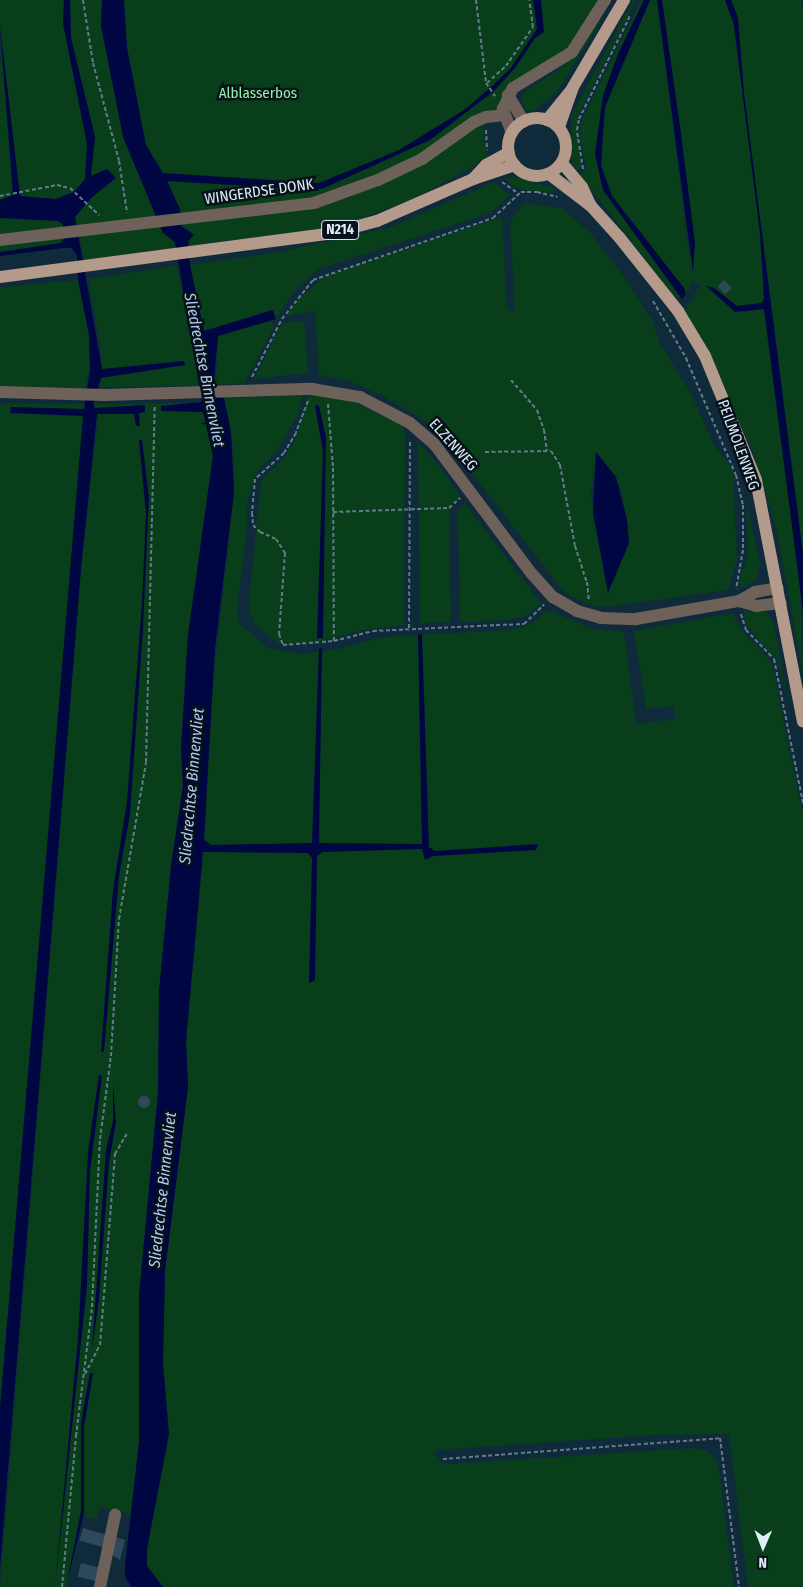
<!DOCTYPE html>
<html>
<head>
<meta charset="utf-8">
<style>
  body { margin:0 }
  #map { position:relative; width:803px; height:1587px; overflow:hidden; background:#0f2a3b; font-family:"Fira Sans Condensed",sans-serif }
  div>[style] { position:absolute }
  .green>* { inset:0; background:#083f1a }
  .water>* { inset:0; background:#000642 }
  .building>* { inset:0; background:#2f495c; transform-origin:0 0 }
  .round { border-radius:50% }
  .path>* { height:2px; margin-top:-1px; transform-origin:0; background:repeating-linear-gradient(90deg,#647a89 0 4px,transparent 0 6.5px) }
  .minor>* { height:12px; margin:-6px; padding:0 6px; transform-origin:6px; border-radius:6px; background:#6e6159 }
  .major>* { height:12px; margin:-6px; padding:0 6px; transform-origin:6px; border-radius:6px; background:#b49a8a }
  .major>.ring { margin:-6px; padding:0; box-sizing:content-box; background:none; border:12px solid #b49a8a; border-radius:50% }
  span { translate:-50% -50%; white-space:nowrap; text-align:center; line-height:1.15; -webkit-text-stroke:5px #061119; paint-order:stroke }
  .shield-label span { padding:1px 4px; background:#061119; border:1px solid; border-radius:4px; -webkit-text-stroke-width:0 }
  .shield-label { font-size:14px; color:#dfeefa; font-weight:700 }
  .park-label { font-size:15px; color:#91f2a4 }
  .street-label { font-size:15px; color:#dfeefa }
  .water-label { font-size:16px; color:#b4c9ee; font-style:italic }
  .north { position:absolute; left:738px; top:1522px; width:50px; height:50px; -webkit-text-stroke:4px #061119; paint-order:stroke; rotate:181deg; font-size:14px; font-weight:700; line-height:20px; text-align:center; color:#dfeefa }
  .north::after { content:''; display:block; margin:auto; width:18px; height:22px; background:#dfeefa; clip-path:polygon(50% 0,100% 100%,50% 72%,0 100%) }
</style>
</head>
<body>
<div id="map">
  <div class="green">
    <div style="clip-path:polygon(0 0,64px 0,63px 23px,87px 144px,85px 179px,74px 192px,56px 199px,20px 197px,0 26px)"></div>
    <div style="clip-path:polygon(70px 0,102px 0,123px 137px,176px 248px,84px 260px,75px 217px,91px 198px,115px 178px,107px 169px,91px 176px,95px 137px,71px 38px)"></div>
    <div style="clip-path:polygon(124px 0,600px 0,570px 47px,459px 138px,483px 123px,487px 157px,474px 166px,417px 197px,360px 219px,309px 231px,188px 246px,192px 233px,181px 223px,326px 203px,395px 178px,331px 195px,180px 216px,167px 181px,188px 181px,161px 173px,146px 145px,127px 48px)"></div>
    <div style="clip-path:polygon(633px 0,636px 0,577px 118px,581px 166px,576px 171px,571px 158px,571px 116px)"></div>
    <div style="clip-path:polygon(641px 0,644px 0,618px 54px,603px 96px,595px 154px,603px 190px,682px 299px,673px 295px,580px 175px,586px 167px,580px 138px,581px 122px)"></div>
    <div style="clip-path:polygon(650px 0,657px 0,659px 13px,691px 272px,681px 134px,662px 0,725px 0,733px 19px,760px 233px,764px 298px,762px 303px,737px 306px,714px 288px,706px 286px,744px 312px,764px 309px,800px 582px,803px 675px,777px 532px,752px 449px,684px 311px,700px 285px,693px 280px,686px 294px,612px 196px,603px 178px,601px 151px,605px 107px)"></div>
    <div style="clip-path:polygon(731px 0,801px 0,803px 9px,803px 554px,744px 93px,738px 18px)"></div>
    <div style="clip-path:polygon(599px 20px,600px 23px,557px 92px,532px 111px,525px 110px,522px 97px,526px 90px,553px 74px,579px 52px)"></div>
    <div style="clip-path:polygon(0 55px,10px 131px,13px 196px,0 200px)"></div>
    <div style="clip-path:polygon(503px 178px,521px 178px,556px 189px,552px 193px,518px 189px)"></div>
    <div style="clip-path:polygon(494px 182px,510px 195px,490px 213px,318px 269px,295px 290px,276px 319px,272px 310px,204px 331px,190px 265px,284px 251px,391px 227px)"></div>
    <div style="clip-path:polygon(evenodd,524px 203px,562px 208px,590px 233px,626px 279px,654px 324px,660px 343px,691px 394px,714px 445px,733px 470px,737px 560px,728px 590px,605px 607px,586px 604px,564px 592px,443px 436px,418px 416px,385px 397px,350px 381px,319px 375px,315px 311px,286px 316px,297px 300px,325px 276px,502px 217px,507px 309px,515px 311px,510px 222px,524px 203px,596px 452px,603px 459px,621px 490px,627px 520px,629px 543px,608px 591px,591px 495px,596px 452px)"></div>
    <div style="clip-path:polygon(0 218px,58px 220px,63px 225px,64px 239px,61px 243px,0 252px)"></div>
    <div style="clip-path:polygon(177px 266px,199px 386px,99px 387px,102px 370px,100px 342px,88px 279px)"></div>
    <div style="clip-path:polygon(78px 280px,89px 335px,90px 370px,85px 389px,0 388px,0 287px)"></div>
    <div style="clip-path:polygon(271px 321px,274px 327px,244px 383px,216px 385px,218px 336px)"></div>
    <div style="clip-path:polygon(304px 321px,308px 373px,254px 379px,282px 323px)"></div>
    <div style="clip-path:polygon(302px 395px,299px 413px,276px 452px,256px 473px,247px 503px,247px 528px,237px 610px,240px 624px,268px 648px,301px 654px,335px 650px,385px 637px,510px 630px,531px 624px,548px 610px,592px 629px,624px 632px,636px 724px,675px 719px,674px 706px,646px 709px,634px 631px,732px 613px,741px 629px,772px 663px,803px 816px,803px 1587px,748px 1587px,729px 1434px,654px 1435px,436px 1450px,435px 1453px,441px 1463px,449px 1464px,696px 1448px,707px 1451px,715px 1459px,719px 1470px,734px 1587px,163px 1587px,147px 1566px,147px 1549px,169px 1434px,163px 1364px,165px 1271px,188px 1087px,186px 1041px,203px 858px,211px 700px,234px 493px,234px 452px,224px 398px)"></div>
    <div style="clip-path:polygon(308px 395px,347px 399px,402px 425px,405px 432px,404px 625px,357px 631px,319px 642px,291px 645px,278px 643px,256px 626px,250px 612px,250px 592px,261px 481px,286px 456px,296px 438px)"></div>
    <div style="clip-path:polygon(0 403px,85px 404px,0 1408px)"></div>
    <div style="clip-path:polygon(202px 403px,213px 456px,188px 635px,181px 749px,183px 786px,171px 866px,159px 991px,158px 1092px,139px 1296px,139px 1442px,131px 1514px,100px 1507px,96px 1519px,81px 1515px,67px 1587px,0 1587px,81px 569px,98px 418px,93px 404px)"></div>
    <div style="clip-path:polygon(418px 442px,442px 469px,460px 497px,449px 508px,451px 622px,420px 623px)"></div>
    <div style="clip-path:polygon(746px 501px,760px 563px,756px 581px,740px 588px,740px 578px,748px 555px)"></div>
    <div style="clip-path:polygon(465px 504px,541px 603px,526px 616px,509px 620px,460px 622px,458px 511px)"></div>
    <div style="clip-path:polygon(743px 611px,767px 612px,774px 625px,789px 707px,779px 663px,746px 625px)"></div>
  </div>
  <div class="water">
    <div style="clip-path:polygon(64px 0,70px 0,71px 38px,95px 137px,91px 176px,107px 169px,116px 178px,91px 198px,75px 217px,102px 369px,184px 361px,185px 365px,101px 378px,93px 404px,95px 408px,145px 405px,145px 412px,139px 413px,140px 426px,136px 426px,134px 414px,97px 414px,81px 569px,0 1568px,0 1408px,83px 416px,10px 413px,11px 407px,84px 409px,90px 370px,89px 335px,78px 280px,77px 255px,71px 248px,63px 248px,0 256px,0 252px,61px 243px,64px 239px,63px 225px,58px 221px,0 218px,0 200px,13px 195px,0 26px,20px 196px,56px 199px,74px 192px,85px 179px,87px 144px,63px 23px)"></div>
    <div style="clip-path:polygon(102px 0,124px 0,127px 48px,146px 145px,163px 173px,319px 183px,399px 150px,464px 110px,490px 88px,510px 69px,537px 29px,533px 0,541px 0,544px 32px,535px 38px,515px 68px,494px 91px,430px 140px,324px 188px,312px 190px,167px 181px,180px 209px,181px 226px,194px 235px,188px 241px,190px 265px,204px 331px,273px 310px,276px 319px,218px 336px,214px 379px,224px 398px,231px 432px,234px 493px,215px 648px,204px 840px,211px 845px,312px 843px,319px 649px,322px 648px,319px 843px,422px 844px,418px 634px,422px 635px,429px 847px,435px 851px,538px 844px,536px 850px,433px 856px,425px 860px,422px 849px,323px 852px,317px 856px,315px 980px,309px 983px,312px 858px,308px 853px,203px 852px,186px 1041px,188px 1087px,165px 1271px,163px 1364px,169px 1434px,147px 1549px,147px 1566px,163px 1587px,131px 1587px,125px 1576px,125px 1566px,139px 1442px,139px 1296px,158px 1092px,159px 991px,171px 866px,183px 786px,181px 749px,188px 635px,213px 456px,203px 412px,161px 411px,161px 406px,202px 402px,175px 242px,163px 233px,123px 137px,101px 26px)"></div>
    <div style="clip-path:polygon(644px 0,650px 0,605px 107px,601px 165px,612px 196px,684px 288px,686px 294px,682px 299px,603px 190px,595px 154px,603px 96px,618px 54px)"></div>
    <div style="clip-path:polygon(657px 0,662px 0,681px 134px,695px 243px,693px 272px)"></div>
    <div style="clip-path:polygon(725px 0,731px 0,738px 18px,744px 93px,803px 554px,803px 612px,764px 309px,735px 312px,706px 286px,714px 288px,737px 306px,762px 303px,764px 298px,760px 233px,734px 25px)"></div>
    <div style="clip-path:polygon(315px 405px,319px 406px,326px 438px,323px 638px,317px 638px,323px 452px)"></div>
    <div style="clip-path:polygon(139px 440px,142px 440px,149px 498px,143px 628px,130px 814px,119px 876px,104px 1051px,101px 1052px,113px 890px,127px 802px,142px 603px,146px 514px)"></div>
    <div style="clip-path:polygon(596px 452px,616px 477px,627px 520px,629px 543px,608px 593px,593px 513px)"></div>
    <div style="clip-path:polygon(99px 1075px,102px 1076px,90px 1171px,87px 1286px,55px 1587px,78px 1338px,88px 1152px)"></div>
    <div style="clip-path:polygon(113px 1084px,116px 1123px,109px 1162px,99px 1299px,92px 1350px,106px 1150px,113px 1121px)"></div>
    <div style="clip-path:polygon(90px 1373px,93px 1373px,84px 1427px,84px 1513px,66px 1587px,81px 1511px,81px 1422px)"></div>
  </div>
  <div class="building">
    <div style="left:724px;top:280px;width:11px;height:9px;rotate:45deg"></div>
    <div class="round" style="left:138px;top:1096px;width:12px;height:12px"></div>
    <div style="left:83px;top:1528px;width:26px;height:13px;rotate:16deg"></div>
    <div style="clip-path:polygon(112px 1536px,125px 1540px,120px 1560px,108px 1552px)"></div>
    <div style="left:81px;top:1563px;width:21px;height:14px;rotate:14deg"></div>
  </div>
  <div class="path">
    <div style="left:83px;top:0;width:64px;rotate:81deg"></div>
    <div style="left:93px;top:63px;width:101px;rotate:75.1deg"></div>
    <div style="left:119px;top:161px;width:52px;rotate:81.1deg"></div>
    <div style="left:476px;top:0;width:84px;rotate:83.1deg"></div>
    <div style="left:486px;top:83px;width:16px;rotate:55deg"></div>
    <div style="left:487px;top:83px;width:25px;rotate:-42deg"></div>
    <div style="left:506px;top:66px;width:47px;rotate:-55.3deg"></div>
    <div style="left:533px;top:27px;width:27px;rotate:-98deg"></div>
    <div style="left:486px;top:130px;width:20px;rotate:87deg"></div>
    <div style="left:583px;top:169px;width:39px;rotate:-99deg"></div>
    <div style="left:577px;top:130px;width:11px;rotate:-80deg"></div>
    <div style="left:579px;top:119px;width:117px;rotate:-63.7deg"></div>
    <div style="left:502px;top:182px;width:19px;rotate:35deg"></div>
    <div style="left:0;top:196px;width:58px;rotate:-10.9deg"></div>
    <div style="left:57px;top:185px;width:13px;rotate:13deg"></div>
    <div style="left:70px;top:188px;width:40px;rotate:43deg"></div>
    <div style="left:653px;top:301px;width:66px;rotate:59.9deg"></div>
    <div style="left:686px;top:358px;width:127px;rotate:66.9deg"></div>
    <div style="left:736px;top:475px;width:31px;rotate:77deg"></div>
    <div style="left:743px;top:505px;width:45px;rotate:90deg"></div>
    <div style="left:743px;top:550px;width:39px;rotate:100deg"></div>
    <div style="left:252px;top:377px;width:65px;rotate:-62.7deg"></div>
    <div style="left:282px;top:319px;width:50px;rotate:-51.5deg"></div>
    <div style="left:313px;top:280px;width:190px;rotate:-19deg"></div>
    <div style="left:493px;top:218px;width:38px;rotate:-43deg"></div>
    <div style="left:521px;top:192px;width:16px"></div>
    <div style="left:537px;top:192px;width:21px;rotate:14deg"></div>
    <div style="left:511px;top:380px;width:40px;rotate:49deg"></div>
    <div style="left:537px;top:410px;width:21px;rotate:71deg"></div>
    <div style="left:544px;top:430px;width:21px;rotate:82deg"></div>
    <div style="left:308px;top:401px;width:34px;rotate:111deg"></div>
    <div style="left:296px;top:433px;width:23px;rotate:121deg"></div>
    <div style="left:284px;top:453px;width:39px;rotate:138deg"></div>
    <div style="left:255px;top:479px;width:34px;rotate:95deg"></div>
    <div style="left:252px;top:513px;width:12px;rotate:85deg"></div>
    <div style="left:253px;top:525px;width:10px;rotate:45deg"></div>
    <div style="left:260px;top:532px;width:17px;rotate:24deg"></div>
    <div style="left:276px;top:539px;width:17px;rotate:57deg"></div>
    <div style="left:285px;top:553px;width:81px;rotate:94.2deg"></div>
    <div style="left:279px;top:634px;width:12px;rotate:70deg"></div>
    <div style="left:283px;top:645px;width:51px;rotate:-4.5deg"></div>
    <div style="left:334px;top:641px;width:40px;rotate:-14.4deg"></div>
    <div style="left:373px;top:631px;width:151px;rotate:-2.7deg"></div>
    <div style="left:524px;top:624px;width:28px;rotate:-44deg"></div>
    <div style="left:328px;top:404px;width:64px;rotate:85.5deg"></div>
    <div style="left:333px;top:468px;width:173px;rotate:89.7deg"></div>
    <div style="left:485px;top:452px;width:66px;rotate:-0.9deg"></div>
    <div style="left:551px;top:451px;width:17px;rotate:57deg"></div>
    <div style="left:560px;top:465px;width:82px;rotate:79.5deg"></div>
    <div style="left:575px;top:546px;width:38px;rotate:72deg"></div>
    <div style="left:587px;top:582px;width:19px;rotate:84deg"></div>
    <div style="left:333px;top:512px;width:116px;rotate:-2deg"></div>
    <div style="left:449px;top:508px;width:15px;rotate:-42deg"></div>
    <div style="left:741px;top:614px;width:17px;rotate:73deg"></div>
    <div style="left:746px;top:630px;width:40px;rotate:46deg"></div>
    <div style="left:774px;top:659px;width:147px;rotate:78.6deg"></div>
    <div style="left:409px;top:628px;width:188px;rotate:-89.7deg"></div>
    <div style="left:85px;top:1374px;width:33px;rotate:-63deg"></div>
    <div style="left:100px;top:1345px;width:192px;rotate:-85.5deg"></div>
    <div style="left:115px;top:1154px;width:24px;rotate:-60deg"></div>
    <div style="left:443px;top:1459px;width:278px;rotate:-4.3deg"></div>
    <div style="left:720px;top:1438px;width:150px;rotate:82.7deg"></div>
    <div style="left:62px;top:1587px;width:152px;rotate:-84.7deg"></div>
    <div style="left:76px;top:1436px;width:130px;rotate:-82.9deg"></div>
    <div style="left:92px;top:1307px;width:168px;rotate:-87.3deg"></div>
    <div style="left:100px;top:1139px;width:84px;rotate:-82.5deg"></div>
    <div style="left:111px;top:1056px;width:137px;rotate:-86.7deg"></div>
    <div style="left:119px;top:919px;width:159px;rotate:-80.2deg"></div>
    <div style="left:146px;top:762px;width:357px;rotate:-88.6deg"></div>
  </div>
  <div class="minor">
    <div style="left:508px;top:95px;width:31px;rotate:59deg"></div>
    <div style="left:512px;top:133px;width:26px;rotate:-111deg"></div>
    <div style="left:503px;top:109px;width:23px;rotate:-65deg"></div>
    <div style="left:513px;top:88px;width:69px;rotate:-31.4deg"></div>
    <div style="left:572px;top:52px;width:62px;rotate:-57.6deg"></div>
    <div style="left:0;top:240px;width:316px;rotate:-6.7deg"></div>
    <div style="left:314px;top:203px;width:68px;rotate:-19.8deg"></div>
    <div style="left:378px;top:180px;width:49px;rotate:-25.5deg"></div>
    <div style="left:422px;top:159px;width:64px;rotate:-35.4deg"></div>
    <div style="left:474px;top:122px;width:13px;rotate:-23deg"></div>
    <div style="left:486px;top:117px;width:18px;rotate:-6deg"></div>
    <div style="left:0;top:392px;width:105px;rotate:1.6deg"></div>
    <div style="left:105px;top:395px;width:207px;rotate:-1.7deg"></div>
    <div style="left:312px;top:389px;width:49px;rotate:9.5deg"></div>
    <div style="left:360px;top:397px;width:56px;rotate:27.5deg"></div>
    <div style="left:410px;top:423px;width:33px;rotate:41deg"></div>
    <div style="left:435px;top:445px;width:161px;rotate:53.1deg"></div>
    <div style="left:532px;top:574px;width:31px;rotate:48deg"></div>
    <div style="left:553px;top:597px;width:28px;rotate:30deg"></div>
    <div style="left:577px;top:611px;width:25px;rotate:16deg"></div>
    <div style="left:601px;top:618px;width:35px;rotate:2deg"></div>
    <div style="left:636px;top:619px;width:105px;rotate:-9.9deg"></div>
    <div style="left:739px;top:601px;width:18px;rotate:-29deg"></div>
    <div style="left:755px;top:592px;width:23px;rotate:-10deg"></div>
    <div style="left:739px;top:601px;width:18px;rotate:16deg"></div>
    <div style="left:756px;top:606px;width:25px;rotate:-7deg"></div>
    <div style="left:100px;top:1587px;width:74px;rotate:-78.2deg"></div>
  </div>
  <div class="major">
    <div class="ring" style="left:508px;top:118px;width:46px;height:46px"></div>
    <div style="left:547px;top:120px;width:40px;rotate:-51deg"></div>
    <div style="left:559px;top:127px;width:42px;rotate:-70.7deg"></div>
    <div style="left:573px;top:87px;width:101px;rotate:-59.6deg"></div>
    <div style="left:562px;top:163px;width:31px;rotate:50deg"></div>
    <div style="left:582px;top:187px;width:21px;rotate:65deg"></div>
    <div style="left:549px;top:174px;width:53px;rotate:37.3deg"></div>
    <div style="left:591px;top:206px;width:42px;rotate:47.9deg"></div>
    <div style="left:619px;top:237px;width:95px;rotate:51.4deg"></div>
    <div style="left:678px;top:311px;width:52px;rotate:59deg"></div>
    <div style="left:705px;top:356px;width:134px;rotate:67.6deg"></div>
    <div style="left:756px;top:480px;width:246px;rotate:79deg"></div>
    <div style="left:473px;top:179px;width:19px;rotate:-47deg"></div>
    <div style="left:486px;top:165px;width:26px;rotate:-29deg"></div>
    <div style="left:0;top:277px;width:335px;rotate:-7.5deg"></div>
    <div style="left:332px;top:233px;width:47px;rotate:-14.9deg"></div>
    <div style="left:377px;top:221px;width:105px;rotate:-23.6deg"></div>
    <div style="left:473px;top:179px;width:44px;rotate:-18.4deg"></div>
  </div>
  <div class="shield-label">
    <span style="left:340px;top:230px">N214</span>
  </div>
  <div class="park-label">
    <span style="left:258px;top:94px">Alblasserbos</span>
  </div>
  <div class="street-label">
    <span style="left:259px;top:192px;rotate:-8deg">WINGERDSE DONK</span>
    <span style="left:453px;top:445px;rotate:48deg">ELZENWEG</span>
    <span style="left:738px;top:445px;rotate:70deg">PEILMOLENWEG</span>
  </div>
  <div class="water-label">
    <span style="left:204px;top:370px;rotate:79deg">Sliedrechtse Binnenvliet</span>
    <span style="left:192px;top:786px;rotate:-85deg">Sliedrechtse Binnenvliet</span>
    <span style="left:163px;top:1190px;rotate:-84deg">Sliedrechtse Binnenvliet</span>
  </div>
  <div class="north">N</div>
</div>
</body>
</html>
